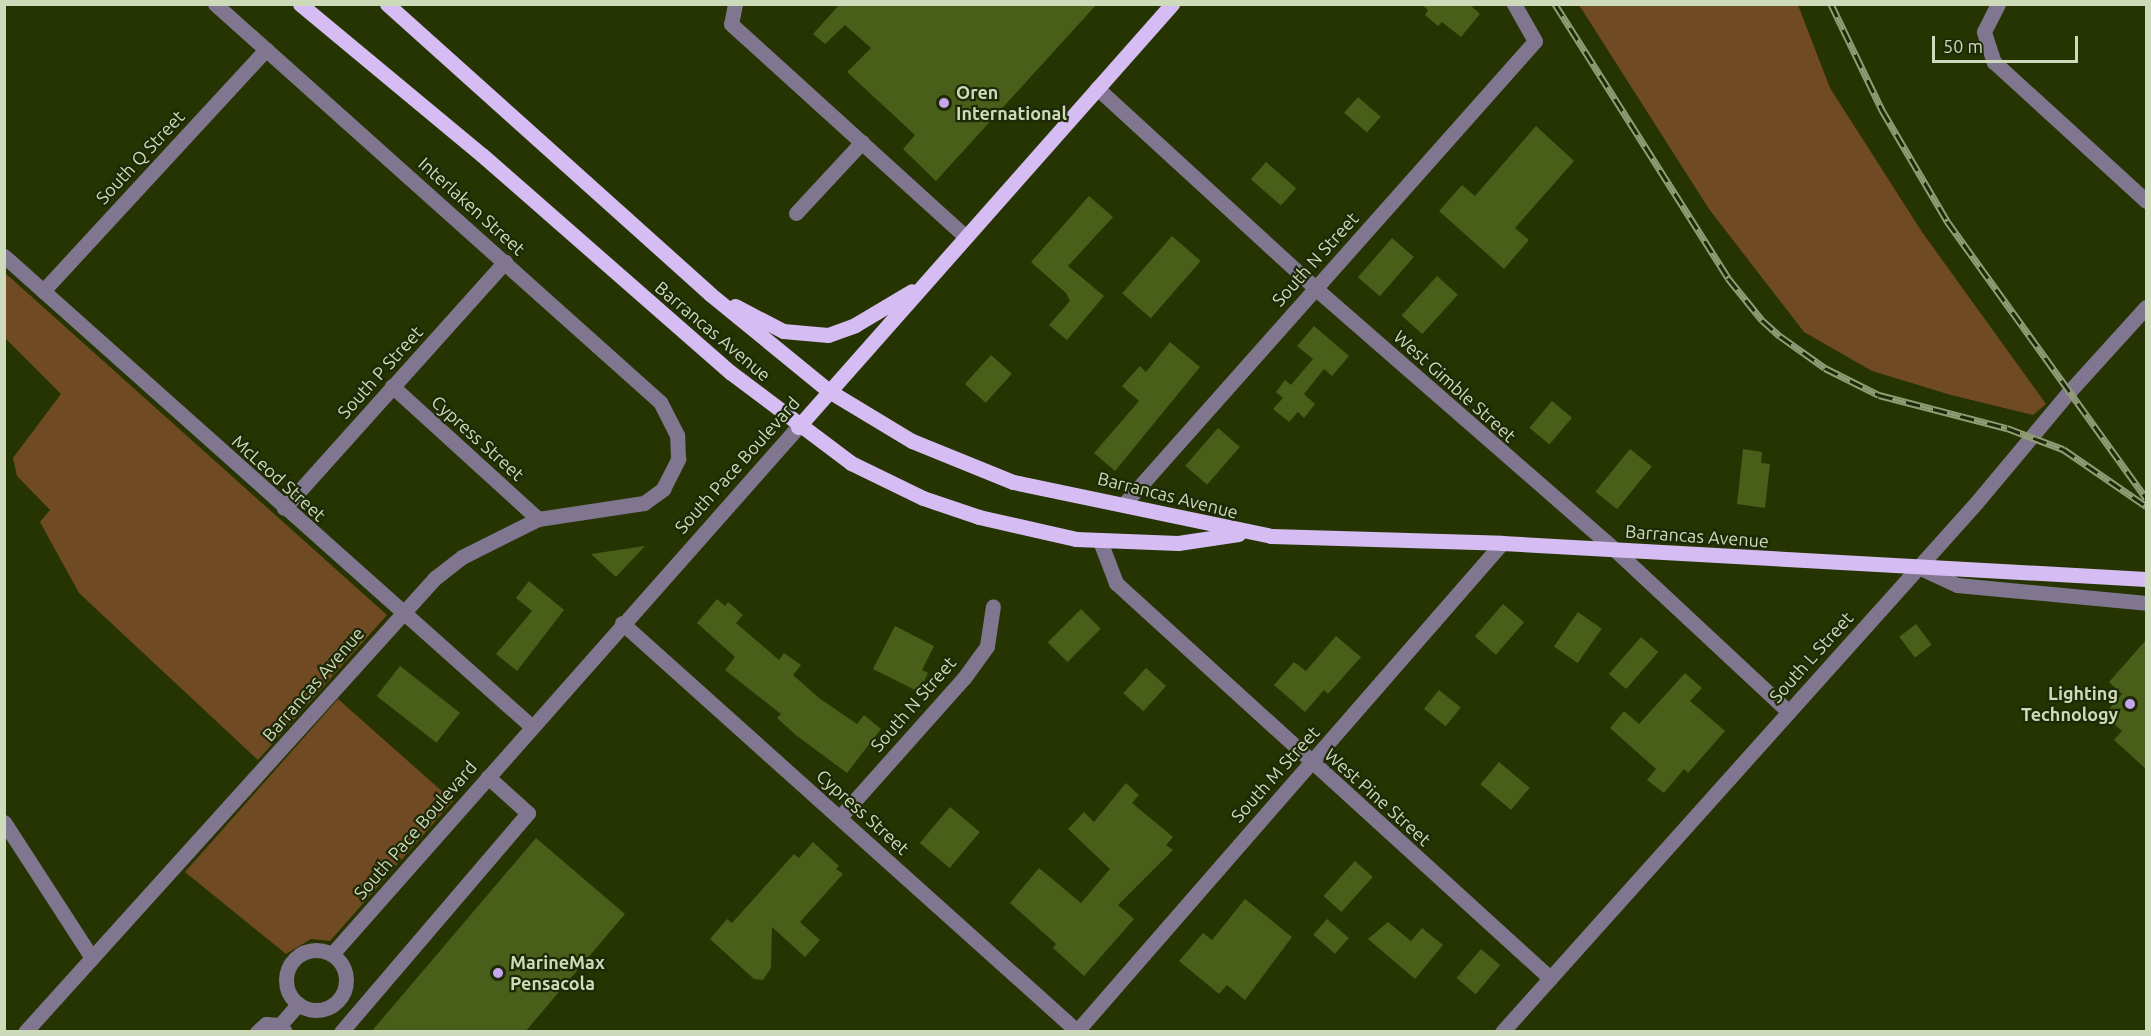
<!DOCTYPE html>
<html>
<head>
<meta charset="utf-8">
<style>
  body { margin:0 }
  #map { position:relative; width:2151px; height:1036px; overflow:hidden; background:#263402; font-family:Ubuntu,sans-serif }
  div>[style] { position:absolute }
  .green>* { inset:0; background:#704a22 }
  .building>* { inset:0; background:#495f19; transform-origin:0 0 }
  .minor>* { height:15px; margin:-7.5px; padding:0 7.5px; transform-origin:7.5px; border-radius:7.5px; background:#817690 }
  .minor>.ring { margin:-7.5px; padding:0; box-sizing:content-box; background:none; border:15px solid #817690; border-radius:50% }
  .major>* { height:15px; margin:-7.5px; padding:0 7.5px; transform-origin:7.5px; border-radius:7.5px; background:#d5bdf3 }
  .rail>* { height:7px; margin-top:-3.5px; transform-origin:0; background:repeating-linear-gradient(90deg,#1e2907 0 14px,#909d76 0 28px); box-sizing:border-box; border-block:2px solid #909d76 }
  .dots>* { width:16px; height:16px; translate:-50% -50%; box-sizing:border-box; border:3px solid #1e2907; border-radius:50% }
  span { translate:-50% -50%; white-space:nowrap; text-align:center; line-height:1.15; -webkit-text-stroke:4.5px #1e2907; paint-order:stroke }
  .poi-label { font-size:18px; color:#cedbba; font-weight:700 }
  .left { translate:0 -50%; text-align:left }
  .right { translate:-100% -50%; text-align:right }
  .street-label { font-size:18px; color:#cedbba }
  .frame { position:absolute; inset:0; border:6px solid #cedbba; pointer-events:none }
  .scale { position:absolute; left:1932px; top:36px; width:146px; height:27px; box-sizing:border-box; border:3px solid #cedbba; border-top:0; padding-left:8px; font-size:18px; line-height:21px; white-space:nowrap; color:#cedbba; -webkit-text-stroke:4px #1e2907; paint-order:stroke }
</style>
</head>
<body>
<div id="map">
  <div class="green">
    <div style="clip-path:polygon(1579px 5px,1798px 5px,1830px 88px,1922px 232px,2046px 404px,2033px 415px,1951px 395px,1872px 371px,1804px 332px,1709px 209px)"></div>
    <div style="clip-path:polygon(4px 272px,387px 615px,258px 760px,79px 593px,40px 522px,50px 510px,17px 476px,13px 458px,61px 394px,5px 338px)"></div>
    <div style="clip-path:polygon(338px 699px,453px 801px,330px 941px,311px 939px,286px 954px,185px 872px)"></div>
  </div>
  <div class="building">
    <div style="clip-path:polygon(840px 4px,1097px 4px,936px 181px,903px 149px,915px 135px,847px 72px,871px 48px,845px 25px,825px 44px,813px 34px)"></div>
    <div style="clip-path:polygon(1421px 4px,1469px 4px,1480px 14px,1461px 37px,1442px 22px,1438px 26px,1425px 15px,1428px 10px)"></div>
    <div style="left:1358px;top:97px;width:30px;height:21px;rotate:41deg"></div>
    <div style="clip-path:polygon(1536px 126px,1574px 161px,1515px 228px,1529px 240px,1504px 269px,1439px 211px,1462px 185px,1475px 196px)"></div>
    <div style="left:1266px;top:162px;width:40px;height:23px;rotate:41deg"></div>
    <div style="clip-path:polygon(1089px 196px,1113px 217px,1068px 266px,1104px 296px,1067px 340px,1049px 325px,1070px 301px,1066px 293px,1031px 262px)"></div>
    <div style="left:1172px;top:236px;width:38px;height:76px;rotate:41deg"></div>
    <div style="left:1392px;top:238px;width:29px;height:52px;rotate:41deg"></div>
    <div style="left:1437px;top:276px;width:28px;height:53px;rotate:42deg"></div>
    <div style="clip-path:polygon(1314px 326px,1349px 356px,1332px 376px,1324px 369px,1304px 394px,1315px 404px,1304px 418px,1298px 412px,1289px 422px,1273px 409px,1283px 398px,1276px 392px,1285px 380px,1291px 385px,1313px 359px,1297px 346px)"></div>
    <div style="clip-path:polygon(1170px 342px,1200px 367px,1115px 471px,1094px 453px,1139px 401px,1122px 386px,1140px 366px,1146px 372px)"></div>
    <div style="left:991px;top:355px;width:28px;height:39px;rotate:42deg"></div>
    <div style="left:1552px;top:401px;width:26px;height:35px;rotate:40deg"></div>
    <div style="left:1218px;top:428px;width:29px;height:50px;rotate:41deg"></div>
    <div style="left:1630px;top:449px;width:28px;height:55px;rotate:39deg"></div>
    <div style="clip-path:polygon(1743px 449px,1762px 452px,1761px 463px,1770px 464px,1765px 508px,1737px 504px)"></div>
    <div style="clip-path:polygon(645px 546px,616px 577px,591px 554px)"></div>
    <div style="clip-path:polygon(529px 581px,564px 610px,517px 671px,496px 654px,532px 611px,516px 598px)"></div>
    <div style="clip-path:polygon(717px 599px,725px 606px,728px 602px,743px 615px,736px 623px,779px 660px,784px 653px,801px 665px,793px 675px,819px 698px,857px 724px,864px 715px,881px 729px,847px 773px,797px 736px,777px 718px,781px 714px,725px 670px,735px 657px,697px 623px)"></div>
    <div style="left:1503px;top:604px;width:28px;height:43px;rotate:41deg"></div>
    <div style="left:1081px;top:609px;width:28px;height:47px;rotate:45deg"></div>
    <div style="left:1578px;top:612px;width:29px;height:42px;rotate:35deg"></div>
    <div style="left:1916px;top:624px;width:26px;height:21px;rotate:53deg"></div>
    <div style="clip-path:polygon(895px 626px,934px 646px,922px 670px,928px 673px,919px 692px,873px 669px)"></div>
    <div style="clip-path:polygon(1336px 636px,1361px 657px,1328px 694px,1324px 690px,1305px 712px,1274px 685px,1294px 662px,1306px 671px)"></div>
    <div style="left:1641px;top:637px;width:23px;height:49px;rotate:41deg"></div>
    <div style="clip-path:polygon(2146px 640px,2146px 769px,2114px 740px,2122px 731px,2104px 715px,2122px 694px,2109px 682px)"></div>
    <div style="left:400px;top:666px;width:76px;height:38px;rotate:38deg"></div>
    <div style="left:1146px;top:668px;width:27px;height:34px;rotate:42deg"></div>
    <div style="clip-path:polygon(1685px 673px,1702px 688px,1690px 701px,1725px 731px,1688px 773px,1684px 769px,1664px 793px,1647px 780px,1656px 769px,1610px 728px,1624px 711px,1639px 724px)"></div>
    <div style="left:1439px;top:690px;width:28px;height:24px;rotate:39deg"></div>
    <div style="left:1499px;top:762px;width:40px;height:29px;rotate:40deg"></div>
    <div style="clip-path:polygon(1126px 783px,1139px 795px,1132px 803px,1173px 837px,1166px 845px,1173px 850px,1118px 905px,1134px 919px,1084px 976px,1053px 948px,1056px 944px,1010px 903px,1039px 868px,1081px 903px,1110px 869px,1068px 829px,1084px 812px,1094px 822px)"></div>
    <div style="left:950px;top:807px;width:39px;height:47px;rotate:40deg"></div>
    <div style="clip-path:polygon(536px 838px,625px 914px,525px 1032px,371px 1032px)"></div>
    <div style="clip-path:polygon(813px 842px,839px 866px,836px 869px,843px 874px,800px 922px,820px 940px,805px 957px,772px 927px,771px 968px,763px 980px,754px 979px,710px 939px,727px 919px,732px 923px,794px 854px,799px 858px)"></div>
    <div style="left:1355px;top:861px;width:24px;height:47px;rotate:42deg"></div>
    <div style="clip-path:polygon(1245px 899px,1292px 937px,1245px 1000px,1227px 985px,1219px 994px,1179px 961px,1203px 933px,1212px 940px)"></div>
    <div style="left:1327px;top:919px;width:29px;height:21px;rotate:41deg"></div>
    <div style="clip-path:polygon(1388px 922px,1411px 941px,1422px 928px,1443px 945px,1415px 979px,1368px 939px)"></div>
    <div style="left:1481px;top:949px;width:25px;height:38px;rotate:40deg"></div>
  </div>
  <div class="minor">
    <div style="left:735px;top:4px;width:20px;rotate:101deg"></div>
    <div style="left:731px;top:24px;width:317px;rotate:42.2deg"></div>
    <div style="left:1998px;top:4px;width:31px;rotate:117deg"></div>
    <div style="left:1984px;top:32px;width:32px;rotate:72deg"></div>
    <div style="left:1994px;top:62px;width:206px;rotate:42.4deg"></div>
    <div style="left:1097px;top:88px;width:296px;rotate:42.5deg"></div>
    <div style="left:1315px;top:288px;width:397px;rotate:41.1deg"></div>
    <div style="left:1614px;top:549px;width:239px;rotate:43deg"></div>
    <div style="left:796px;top:213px;width:97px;rotate:-47.1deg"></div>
    <div style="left:4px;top:256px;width:706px;rotate:41.73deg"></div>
    <div style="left:43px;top:291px;width:329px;rotate:-47.3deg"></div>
    <div style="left:392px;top:386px;width:197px;rotate:42.3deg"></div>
    <div style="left:1124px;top:504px;width:619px;rotate:-48.4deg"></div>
    <div style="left:1535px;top:41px;width:43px;rotate:-119.6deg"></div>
    <div style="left:284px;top:508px;width:331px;rotate:-48.1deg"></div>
    <div style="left:1100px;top:541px;width:45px;rotate:69.1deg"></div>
    <div style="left:1116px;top:583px;width:587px;rotate:42.31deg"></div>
    <div style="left:1918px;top:567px;width:43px;rotate:24.8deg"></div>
    <div style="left:1957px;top:585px;width:190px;rotate:5.4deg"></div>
    <div style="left:622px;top:623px;width:613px;rotate:41.89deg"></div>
    <div style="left:840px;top:817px;width:186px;rotate:-48.3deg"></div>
    <div style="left:964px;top:678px;width:39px;rotate:-54deg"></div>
    <div style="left:987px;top:646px;width:40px;rotate:-81.5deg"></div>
    <div style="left:4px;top:822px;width:162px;rotate:57.1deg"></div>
    <div class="ring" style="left:286px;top:950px;width:45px;height:45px"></div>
    <div style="left:332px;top:954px;width:703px;rotate:-48.52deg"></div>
    <div style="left:1077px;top:1031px;width:647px;rotate:-48.95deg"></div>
    <div style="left:25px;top:1032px;width:612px;rotate:-47.92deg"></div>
    <div style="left:435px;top:578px;width:34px;rotate:-38deg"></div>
    <div style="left:462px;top:557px;width:85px;rotate:-26.6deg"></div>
    <div style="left:538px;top:519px;width:107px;rotate:-8.6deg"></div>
    <div style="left:644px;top:503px;width:24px;rotate:-36deg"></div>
    <div style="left:663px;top:489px;width:34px;rotate:-63deg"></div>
    <div style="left:678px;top:459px;width:24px;rotate:-92deg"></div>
    <div style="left:677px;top:435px;width:37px;rotate:-117deg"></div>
    <div style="left:660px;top:402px;width:597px;rotate:-138.19deg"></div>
    <div style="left:257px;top:1032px;width:12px;rotate:-42deg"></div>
    <div style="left:266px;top:1024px;width:14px;rotate:4deg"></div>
    <div style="left:285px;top:1032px;width:9px;rotate:-126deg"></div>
    <div style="left:280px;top:1025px;width:28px;rotate:-49deg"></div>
    <div style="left:341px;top:1032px;width:288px;rotate:-49.5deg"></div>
    <div style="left:528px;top:813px;width:54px;rotate:-138deg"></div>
    <div style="left:1502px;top:1032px;width:710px;rotate:-48.14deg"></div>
    <div style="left:1976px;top:503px;width:143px;rotate:-50.1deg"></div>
    <div style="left:2068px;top:393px;width:116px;rotate:-47.8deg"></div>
  </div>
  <div class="major">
    <div style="left:300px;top:4px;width:236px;rotate:39.7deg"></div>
    <div style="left:482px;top:155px;width:330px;rotate:41.2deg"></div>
    <div style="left:730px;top:372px;width:151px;rotate:36.9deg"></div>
    <div style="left:851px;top:463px;width:80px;rotate:25.9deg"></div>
    <div style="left:923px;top:498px;width:59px;rotate:18.7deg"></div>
    <div style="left:979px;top:517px;width:99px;rotate:12.8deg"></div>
    <div style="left:1076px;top:539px;width:102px;rotate:2.2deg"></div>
    <div style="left:1178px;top:543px;width:61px;rotate:-8.5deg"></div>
    <div style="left:387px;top:4px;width:434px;rotate:41.9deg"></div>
    <div style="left:710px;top:294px;width:154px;rotate:39.2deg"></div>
    <div style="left:829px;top:391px;width:97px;rotate:31.1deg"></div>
    <div style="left:912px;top:441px;width:109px;rotate:22.1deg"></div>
    <div style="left:1013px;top:482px;width:264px;rotate:11.8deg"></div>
    <div style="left:1271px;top:536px;width:231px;rotate:1.7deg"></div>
    <div style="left:1502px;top:543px;width:645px;rotate:3.2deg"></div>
    <div style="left:735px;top:306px;width:54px;rotate:27.5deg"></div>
    <div style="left:783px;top:331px;width:45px;rotate:5.1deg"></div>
    <div style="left:828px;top:335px;width:29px;rotate:-20deg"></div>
    <div style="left:855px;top:325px;width:66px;rotate:-30.8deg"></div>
    <div style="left:798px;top:427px;width:565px;rotate:-48.52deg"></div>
  </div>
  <div class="rail">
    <div style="left:1555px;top:4px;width:324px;rotate:57.7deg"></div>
    <div style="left:1728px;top:278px;width:54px;rotate:51deg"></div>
    <div style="left:1762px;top:320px;width:24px;rotate:42deg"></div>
    <div style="left:1780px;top:336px;width:55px;rotate:35.4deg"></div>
    <div style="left:1825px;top:368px;width:60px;rotate:26.6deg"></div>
    <div style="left:1879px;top:395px;width:132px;rotate:14.5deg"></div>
    <div style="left:2007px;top:428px;width:60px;rotate:20.6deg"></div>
    <div style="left:2063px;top:449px;width:101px;rotate:34.5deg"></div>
    <div style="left:1831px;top:4px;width:118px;rotate:64.3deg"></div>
    <div style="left:1882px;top:110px;width:129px;rotate:59.6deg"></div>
    <div style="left:1947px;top:221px;width:341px;rotate:54.3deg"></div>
  </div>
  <div class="dots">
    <div style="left:944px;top:103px;background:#c7a6ef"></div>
    <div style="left:2130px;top:704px;background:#c7a6ef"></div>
    <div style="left:498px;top:973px;background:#c7a6ef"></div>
  </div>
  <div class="poi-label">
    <span class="left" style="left:956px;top:103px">Oren<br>International</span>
    <span class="right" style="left:2118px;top:704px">Lighting<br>Technology</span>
    <span class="left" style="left:510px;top:973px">MarineMax<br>Pensacola</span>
  </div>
  <div class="street-label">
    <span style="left:140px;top:157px;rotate:-47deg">South Q Street</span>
    <span style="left:472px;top:206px;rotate:42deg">Interlaken Street</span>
    <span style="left:1315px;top:259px;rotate:-48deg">South N Street</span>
    <span style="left:713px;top:331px;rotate:40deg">Barrancas Avenue</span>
    <span style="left:380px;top:372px;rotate:-48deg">South P Street</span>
    <span style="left:1455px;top:386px;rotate:42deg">West Gimble Street</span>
    <span style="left:478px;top:438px;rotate:42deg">Cypress Street</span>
    <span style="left:737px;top:465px;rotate:-48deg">South Pace Boulevard</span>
    <span style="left:279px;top:478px;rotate:42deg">McLeod Street</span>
    <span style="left:1168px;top:495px;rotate:14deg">Barrancas Avenue</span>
    <span style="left:1697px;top:536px;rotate:4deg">Barrancas Avenue</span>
    <span style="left:1811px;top:657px;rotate:-48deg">South L Street</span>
    <span style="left:313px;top:684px;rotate:-49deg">Barrancas Avenue</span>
    <span style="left:913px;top:704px;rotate:-49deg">South N Street</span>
    <span style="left:1275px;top:774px;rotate:-48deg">South M Street</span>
    <span style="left:1378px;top:797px;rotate:42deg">West Pine Street</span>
    <span style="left:863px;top:812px;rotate:42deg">Cypress Street</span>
    <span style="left:415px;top:830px;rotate:-49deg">South Pace Boulevard</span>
  </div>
  <div class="frame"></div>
  <div class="scale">50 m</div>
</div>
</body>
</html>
